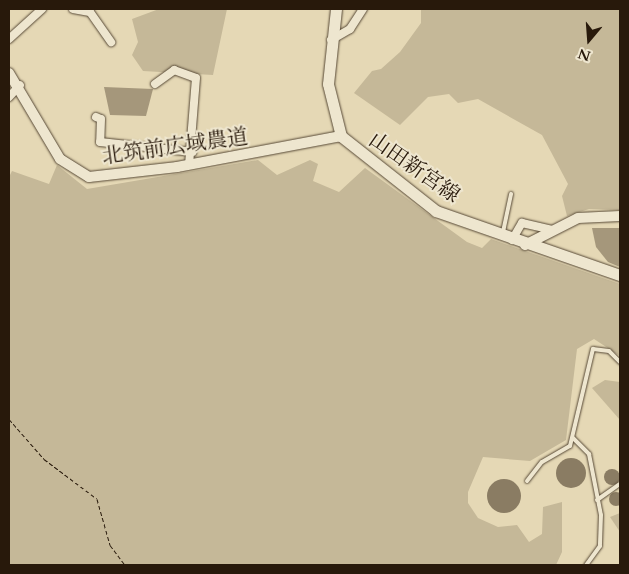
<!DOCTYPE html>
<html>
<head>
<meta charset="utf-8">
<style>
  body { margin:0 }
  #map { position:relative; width:629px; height:574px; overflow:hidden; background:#e5d8b5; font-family:Cardo,"Noto Serif JP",serif }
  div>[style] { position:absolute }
  .green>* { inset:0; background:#c5b898 }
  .water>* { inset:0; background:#a5977b }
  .building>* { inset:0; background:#8a7c63 }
  .round { border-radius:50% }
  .path>* { height:1px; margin-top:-0.5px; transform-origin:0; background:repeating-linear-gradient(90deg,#28190b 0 4px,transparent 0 6.5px) }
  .roads { filter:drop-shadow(0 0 1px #574936) drop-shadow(0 0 1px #574936) }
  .service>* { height:4px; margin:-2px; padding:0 2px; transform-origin:2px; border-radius:2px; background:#eee6cf }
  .minor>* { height:8px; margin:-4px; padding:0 4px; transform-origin:4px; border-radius:4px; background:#eee6cf }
  .tertiary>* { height:10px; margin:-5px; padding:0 5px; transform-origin:5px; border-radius:5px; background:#eee6cf }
  .secondary>* { height:11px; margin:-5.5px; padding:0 5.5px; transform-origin:5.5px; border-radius:5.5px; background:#eee6cf }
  span { translate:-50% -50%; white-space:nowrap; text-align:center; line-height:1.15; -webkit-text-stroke:4px #eee6cf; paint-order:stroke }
  .street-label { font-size:21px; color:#28190b }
  .frame { position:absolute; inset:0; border:10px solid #28190b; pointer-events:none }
  .north { position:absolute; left:564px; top:15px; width:50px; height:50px; -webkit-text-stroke:4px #eee6cf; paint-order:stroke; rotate:198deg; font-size:14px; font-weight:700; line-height:20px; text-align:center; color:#28190b }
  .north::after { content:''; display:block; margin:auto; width:18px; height:22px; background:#28190b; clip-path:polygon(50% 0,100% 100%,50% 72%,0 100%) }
</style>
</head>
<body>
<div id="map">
  <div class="green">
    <div style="clip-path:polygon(159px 9px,227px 9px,213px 75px,143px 71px,132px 55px,138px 42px,132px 19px)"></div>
    <div style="clip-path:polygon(421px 9px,620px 9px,620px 210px,589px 209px,567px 216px,562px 196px,568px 184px,542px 135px,478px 99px,458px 103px,449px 94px,428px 97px,400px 125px,354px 93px,372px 71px,381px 69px,400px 52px,421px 23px)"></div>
    <div style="clip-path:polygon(258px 160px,277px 175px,310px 160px,318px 164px,313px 181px,339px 192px,365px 168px,467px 242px,482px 248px,491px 239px,620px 284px,620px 356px,594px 339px,577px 349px,566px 440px,530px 461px,483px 457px,468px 492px,468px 503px,478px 518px,498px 527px,517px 525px,529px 542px,542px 534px,543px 507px,562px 502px,562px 552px,556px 565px,9px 565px,9px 177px,12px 171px,49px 184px,57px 165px,87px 189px)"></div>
    <div style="clip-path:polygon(605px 380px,620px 382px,620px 420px,592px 388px)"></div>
    <div style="clip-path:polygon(620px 513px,620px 532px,610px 517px)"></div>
  </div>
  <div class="water">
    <div style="clip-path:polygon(104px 87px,153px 89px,146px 116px,110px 115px)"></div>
    <div style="clip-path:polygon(592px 228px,620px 228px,620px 267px,608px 262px,596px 247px)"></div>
  </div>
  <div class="building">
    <div class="round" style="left:556px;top:458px;width:30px;height:30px"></div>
    <div class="round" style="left:604px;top:469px;width:16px;height:16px"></div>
    <div class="round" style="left:487px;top:479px;width:34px;height:34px"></div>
    <div class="round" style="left:609px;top:492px;width:14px;height:14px"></div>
  </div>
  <div class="path">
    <div style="left:9px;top:419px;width:53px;rotate:48.8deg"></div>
    <div style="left:44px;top:459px;width:66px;rotate:37deg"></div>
    <div style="left:97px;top:499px;width:48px;rotate:74.2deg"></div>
    <div style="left:110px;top:545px;width:25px;rotate:53deg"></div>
  </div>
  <div class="roads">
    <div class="service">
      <div style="left:503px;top:232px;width:39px;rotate:-78deg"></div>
      <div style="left:573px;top:438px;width:23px;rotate:45deg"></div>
      <div style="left:589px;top:454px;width:62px;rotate:78.9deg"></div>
      <div style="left:601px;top:515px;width:31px;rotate:92deg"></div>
      <div style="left:600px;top:546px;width:24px;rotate:126deg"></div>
      <div style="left:527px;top:481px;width:24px;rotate:-52deg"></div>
      <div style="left:542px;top:462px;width:32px;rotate:-30deg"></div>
      <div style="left:570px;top:446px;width:100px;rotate:-76.7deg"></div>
      <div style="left:593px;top:349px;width:16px;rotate:7deg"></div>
      <div style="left:609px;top:351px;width:16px;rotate:45deg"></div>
      <div style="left:597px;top:500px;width:28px;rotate:-35deg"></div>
    </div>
    <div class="minor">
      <div style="left:73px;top:9px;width:17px;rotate:10deg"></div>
      <div style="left:90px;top:12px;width:37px;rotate:55deg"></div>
      <div style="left:9px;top:39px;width:45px;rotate:-42.3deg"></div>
      <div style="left:331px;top:40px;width:22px;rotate:-30deg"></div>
      <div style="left:350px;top:29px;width:24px;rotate:-57deg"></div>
      <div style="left:155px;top:84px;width:24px;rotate:-36deg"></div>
      <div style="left:174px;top:70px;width:23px;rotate:20deg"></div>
      <div style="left:196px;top:78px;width:87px;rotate:94.6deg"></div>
      <div style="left:9px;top:97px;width:16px;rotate:-47deg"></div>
      <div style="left:96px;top:117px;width:5px;rotate:22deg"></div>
      <div style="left:101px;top:119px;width:23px;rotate:92deg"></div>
      <div style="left:100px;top:142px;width:93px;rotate:6.2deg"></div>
      <div style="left:512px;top:240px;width:20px;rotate:-60deg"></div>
      <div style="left:522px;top:223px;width:32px;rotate:13deg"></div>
    </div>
    <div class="tertiary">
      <div style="left:9px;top:73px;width:100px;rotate:59.3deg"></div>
      <div style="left:60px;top:159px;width:34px;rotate:32deg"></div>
      <div style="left:89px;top:177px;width:89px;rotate:-6.5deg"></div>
      <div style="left:177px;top:167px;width:167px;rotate:-10.7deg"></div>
      <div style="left:525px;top:245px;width:59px;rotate:-27deg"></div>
      <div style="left:578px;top:218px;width:42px;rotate:-2.7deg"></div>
    </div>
    <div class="secondary">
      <div style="left:336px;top:9px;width:75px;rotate:96.1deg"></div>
      <div style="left:328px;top:84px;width:54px;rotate:76deg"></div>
      <div style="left:341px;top:136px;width:121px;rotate:38.3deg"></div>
      <div style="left:436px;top:211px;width:195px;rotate:19.2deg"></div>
    </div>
  </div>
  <div class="street-label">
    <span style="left:175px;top:147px;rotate:-8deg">北筑前広域農道</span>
    <span style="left:414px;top:168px;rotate:35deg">山田新宮線</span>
  </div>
  <div class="frame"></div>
  <div class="north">N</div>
</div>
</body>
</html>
